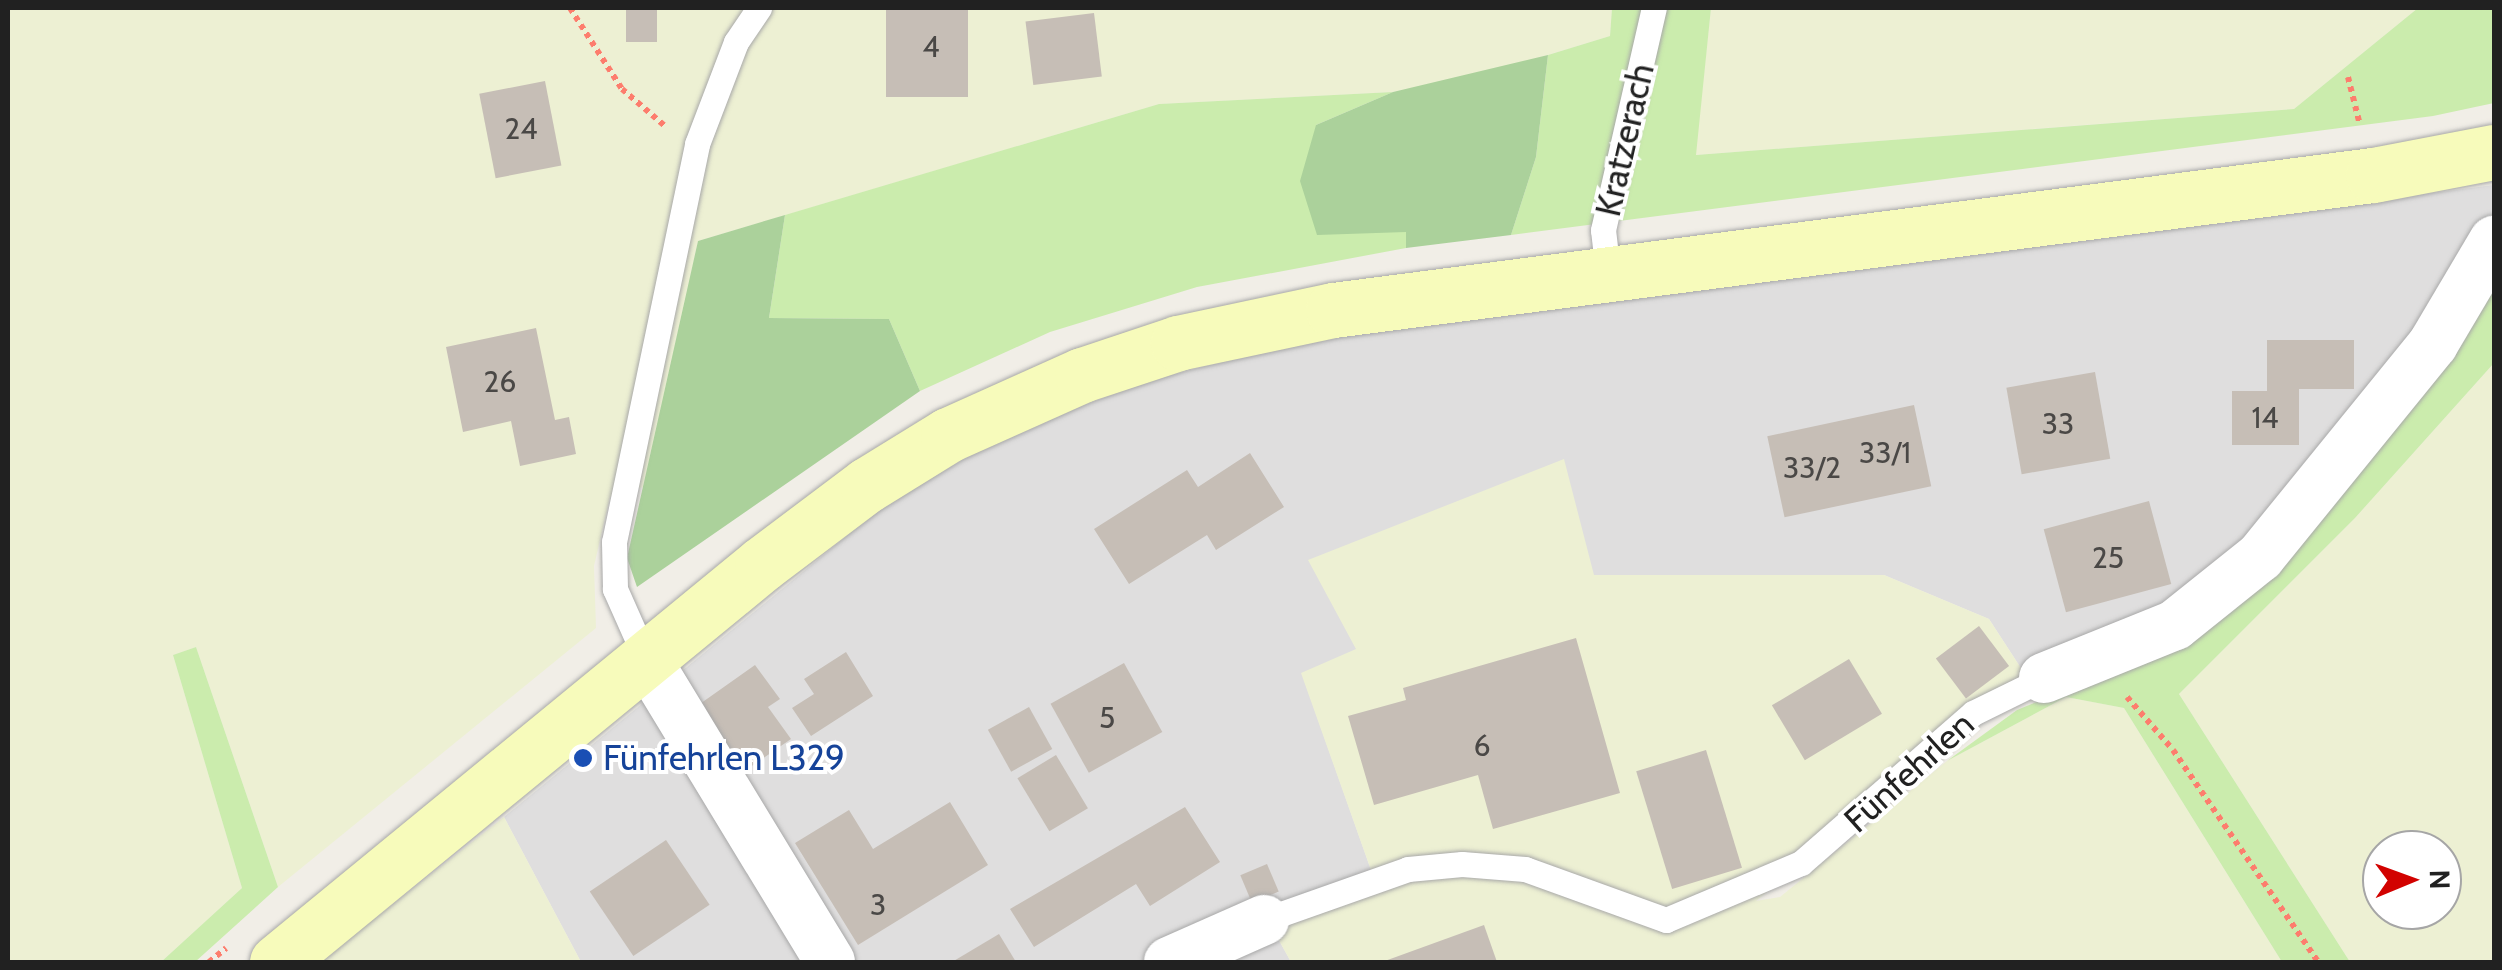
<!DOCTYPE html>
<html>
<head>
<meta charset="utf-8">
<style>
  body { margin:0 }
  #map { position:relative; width:2502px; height:970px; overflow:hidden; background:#f1eee7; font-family:Cabin,sans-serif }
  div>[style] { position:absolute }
  .residential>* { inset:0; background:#dfdede }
  .farmland>* { inset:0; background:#edf0d3 }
  .grass>* { inset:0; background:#cbecad }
  .forest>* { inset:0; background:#abd19b }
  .building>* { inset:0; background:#c6beb6; transform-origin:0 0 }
  .path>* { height:6px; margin-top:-3px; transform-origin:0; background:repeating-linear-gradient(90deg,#fd7d6d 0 5px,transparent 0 10px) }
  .roads { filter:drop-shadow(0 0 2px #a8a8a8) drop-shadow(0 0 2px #a8a8a8) }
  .lane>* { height:25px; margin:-12.5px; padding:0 12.5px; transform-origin:12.5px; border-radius:12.5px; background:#fff }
  .street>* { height:50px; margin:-25px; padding:0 25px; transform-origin:25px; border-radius:25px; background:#fff }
  .secondary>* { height:55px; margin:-27.5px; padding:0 27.5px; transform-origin:27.5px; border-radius:27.5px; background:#f7fbbb }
  .dots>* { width:28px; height:28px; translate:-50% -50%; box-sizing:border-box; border:5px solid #fff; border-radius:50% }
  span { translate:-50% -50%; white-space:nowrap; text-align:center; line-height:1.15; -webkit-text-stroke:8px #fff; paint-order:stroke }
  .number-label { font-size:30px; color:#4a4846 }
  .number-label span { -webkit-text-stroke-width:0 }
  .street-label { font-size:35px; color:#212121 }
  .transit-label { font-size:35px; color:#164399 }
  .left { translate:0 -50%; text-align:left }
  .frame { position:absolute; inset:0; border:10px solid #212121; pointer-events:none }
  .north { position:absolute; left:2362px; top:830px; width:100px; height:100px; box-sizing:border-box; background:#fff; border:2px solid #a6a6a6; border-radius:50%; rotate:89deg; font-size:28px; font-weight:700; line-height:40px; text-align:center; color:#212121 }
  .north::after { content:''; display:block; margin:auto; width:35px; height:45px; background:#d20200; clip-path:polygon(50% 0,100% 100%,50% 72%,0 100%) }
</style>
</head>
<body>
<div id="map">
  <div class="residential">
    <div style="clip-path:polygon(2494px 185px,2494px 208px,2468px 283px,2222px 590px,2028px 679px,1989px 619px,1884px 575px,1593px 575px,1309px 560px,1357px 650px,1302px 674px,1372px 873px,1271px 926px,1291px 962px,581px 962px,504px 817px,882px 507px,1012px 431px,1156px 379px,1311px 339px)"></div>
  </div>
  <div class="farmland">
    <div style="clip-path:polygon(8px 8px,1612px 8px,1610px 36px,1485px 74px,1393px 92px,1159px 104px,698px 241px,643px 487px,610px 497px,594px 566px,596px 628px,278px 887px,196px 647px,173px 655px,242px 888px,161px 962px,8px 962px)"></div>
    <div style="clip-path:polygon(1711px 8px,2418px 8px,2294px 109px,1695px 155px)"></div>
    <div style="clip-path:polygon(evenodd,2494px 363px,2494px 962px,2350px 962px,2179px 694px,2355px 518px,2494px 363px,2382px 850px,2442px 850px,2442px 910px,2382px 910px,2382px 850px)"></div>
    <div style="clip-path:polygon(1564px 459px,1594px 575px,1884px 575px,1989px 619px,2028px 679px,1756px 901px,1780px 897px,1947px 761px,2066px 697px,2124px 708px,2282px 962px,1291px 962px,1271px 926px,1372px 873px,1301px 673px,1356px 649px,1308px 560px)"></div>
    <div style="clip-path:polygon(504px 817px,581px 962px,319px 962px)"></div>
  </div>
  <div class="grass">
    <div style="clip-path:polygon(1612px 8px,1711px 8px,1696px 155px,2294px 109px,2418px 8px,2494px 8px,2494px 103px,2433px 116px,1511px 235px,1536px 157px,1548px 55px,1610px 36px)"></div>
    <div style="clip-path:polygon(1393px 92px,1316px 125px,1406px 232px,1406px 248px,1197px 287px,1050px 332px,920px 391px,889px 319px,769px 318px,785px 215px,1159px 104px)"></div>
    <div style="clip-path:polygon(2494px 273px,2494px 363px,2355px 518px,2179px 694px,2350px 962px,2282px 962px,2124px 708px,2066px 697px,1947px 761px,2017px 710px,2153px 653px)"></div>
    <div style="clip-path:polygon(196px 647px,278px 887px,195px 962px,161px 962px,242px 888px,173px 655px)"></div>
  </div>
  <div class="forest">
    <div style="clip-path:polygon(1548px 55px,1536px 157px,1511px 235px,1406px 248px,1406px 232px,1317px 235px,1300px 181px,1316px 125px,1393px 92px)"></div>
    <div style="clip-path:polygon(785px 215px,769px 318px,889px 319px,920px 391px,637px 587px,627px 558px,698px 241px)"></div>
  </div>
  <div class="building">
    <div style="left:626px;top:8px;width:31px;height:34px"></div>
    <div style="left:886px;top:8px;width:82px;height:89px"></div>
    <div style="left:1094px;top:13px;width:64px;height:69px;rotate:83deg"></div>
    <div style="left:545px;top:81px;width:86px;height:67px;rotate:79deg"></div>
    <div style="clip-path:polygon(536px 328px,555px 420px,569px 417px,576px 454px,520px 466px,511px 421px,463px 432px,446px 347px)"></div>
    <div style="clip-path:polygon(2267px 340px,2354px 340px,2354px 389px,2299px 389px,2299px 445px,2232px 445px,2232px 391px,2267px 391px)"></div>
    <div style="left:2095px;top:372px;width:88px;height:90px;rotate:80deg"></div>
    <div style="left:1914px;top:405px;width:83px;height:150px;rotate:78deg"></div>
    <div style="clip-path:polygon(1250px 453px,1284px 507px,1216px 550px,1207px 535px,1129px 584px,1094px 529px,1187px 470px,1198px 487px)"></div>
    <div style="left:2149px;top:501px;width:86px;height:109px;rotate:75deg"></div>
    <div style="left:1979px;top:626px;width:50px;height:54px;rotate:53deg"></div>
    <div style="clip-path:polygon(1576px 638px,1620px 793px,1493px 829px,1478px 775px,1374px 805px,1348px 716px,1406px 700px,1403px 688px)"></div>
    <div style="clip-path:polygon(846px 652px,873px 696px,811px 736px,792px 708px,814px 694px,804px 679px)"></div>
    <div style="left:1849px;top:659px;width:64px;height:90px;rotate:59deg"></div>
    <div style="left:1124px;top:663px;width:79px;height:84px;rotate:61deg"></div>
    <div style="clip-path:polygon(755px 665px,780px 699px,768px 707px,791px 739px,743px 772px,697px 706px)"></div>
    <div style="left:1029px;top:707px;width:48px;height:47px;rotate:61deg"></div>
    <div style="left:1706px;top:750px;width:123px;height:73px;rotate:73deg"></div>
    <div style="left:1056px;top:755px;width:62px;height:45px;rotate:59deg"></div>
    <div style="clip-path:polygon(950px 802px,988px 865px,858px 945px,795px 843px,849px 810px,873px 849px)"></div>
    <div style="clip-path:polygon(1185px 807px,1220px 862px,1150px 906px,1136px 884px,1034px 947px,1010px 909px)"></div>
    <div style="left:666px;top:840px;width:78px;height:92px;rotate:56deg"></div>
    <div style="left:1267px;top:864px;width:30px;height:29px;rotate:67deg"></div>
    <div style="clip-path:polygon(1484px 925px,1497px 962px,1382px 962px)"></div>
    <div style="clip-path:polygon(999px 934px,1016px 962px,952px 962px)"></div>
  </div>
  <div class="path">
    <div style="left:570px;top:8px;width:96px;rotate:57.3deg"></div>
    <div style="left:622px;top:89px;width:57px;rotate:40.7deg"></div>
    <div style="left:2348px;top:77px;width:49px;rotate:76deg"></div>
    <div style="left:2127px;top:697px;width:70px;rotate:49deg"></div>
    <div style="left:2173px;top:750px;width:257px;rotate:55.6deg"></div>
    <div style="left:209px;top:962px;width:22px;rotate:-39deg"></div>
  </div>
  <div class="roads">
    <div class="lane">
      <div style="left:1608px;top:273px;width:43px;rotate:-96.6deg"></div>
      <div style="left:1603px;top:230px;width:228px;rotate:-77.1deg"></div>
      <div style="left:646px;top:659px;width:77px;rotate:-113.9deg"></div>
      <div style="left:615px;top:589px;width:47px;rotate:-91.2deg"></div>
      <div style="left:614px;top:542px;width:407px;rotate:-78.2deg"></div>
      <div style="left:697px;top:144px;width:109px;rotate:-69.1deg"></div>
      <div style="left:736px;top:42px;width:41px;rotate:-55.9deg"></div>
      <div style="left:1264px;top:920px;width:153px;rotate:-19.5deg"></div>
      <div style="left:1408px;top:869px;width:54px;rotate:-5.3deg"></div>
      <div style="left:1462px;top:864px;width:63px;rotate:4.5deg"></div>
      <div style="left:1525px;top:869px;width:150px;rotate:19.9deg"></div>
      <div style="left:1666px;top:920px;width:147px;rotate:-22.9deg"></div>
      <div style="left:1801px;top:863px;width:228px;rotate:-41.1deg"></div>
      <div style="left:1973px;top:713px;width:79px;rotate:-26.2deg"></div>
    </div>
    <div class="street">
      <div style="left:646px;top:659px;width:354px;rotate:58.7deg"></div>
      <div style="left:2044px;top:678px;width:141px;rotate:-22deg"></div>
      <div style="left:2175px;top:625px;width:109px;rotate:-38.7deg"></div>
      <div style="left:2260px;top:557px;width:274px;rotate:-50.9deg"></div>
      <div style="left:2433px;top:344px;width:120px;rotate:-59.4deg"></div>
      <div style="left:1169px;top:962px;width:104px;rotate:-23.9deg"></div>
    </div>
    <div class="secondary">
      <div style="left:277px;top:962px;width:627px;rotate:-39.37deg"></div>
      <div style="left:762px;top:564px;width:131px;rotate:-37deg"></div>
      <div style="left:867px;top:485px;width:95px;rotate:-31.7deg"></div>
      <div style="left:948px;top:435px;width:147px;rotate:-24.1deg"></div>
      <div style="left:1082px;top:375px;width:101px;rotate:-18.4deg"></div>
      <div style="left:1178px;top:343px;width:158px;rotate:-12deg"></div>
      <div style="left:1333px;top:310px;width:1049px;rotate:-7.4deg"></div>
      <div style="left:2373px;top:175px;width:123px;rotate:-10.8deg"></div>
    </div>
  </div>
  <div class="dots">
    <div style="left:583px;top:758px;background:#1a4fb4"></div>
  </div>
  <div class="number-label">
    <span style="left:931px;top:47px">4</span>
    <span style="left:521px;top:129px">24</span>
    <span style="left:500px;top:382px">26</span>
    <span style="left:2265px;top:418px">14</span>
    <span style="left:2058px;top:424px">33</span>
    <span style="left:1885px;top:453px">33/1</span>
    <span style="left:1812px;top:468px">33/2</span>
    <span style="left:2108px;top:558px">25</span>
    <span style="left:1107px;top:718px">5</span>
    <span style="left:1482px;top:746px">6</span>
    <span style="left:878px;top:905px">3</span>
  </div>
  <div class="street-label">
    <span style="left:1625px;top:140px;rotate:-77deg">Kratzerach</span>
    <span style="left:1909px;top:772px;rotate:-42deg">Fünfehrlen</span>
  </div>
  <div class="transit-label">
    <span class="left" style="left:603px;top:758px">Fünfehrlen L329</span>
  </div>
  <div class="frame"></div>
  <div class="north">N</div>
</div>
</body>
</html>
